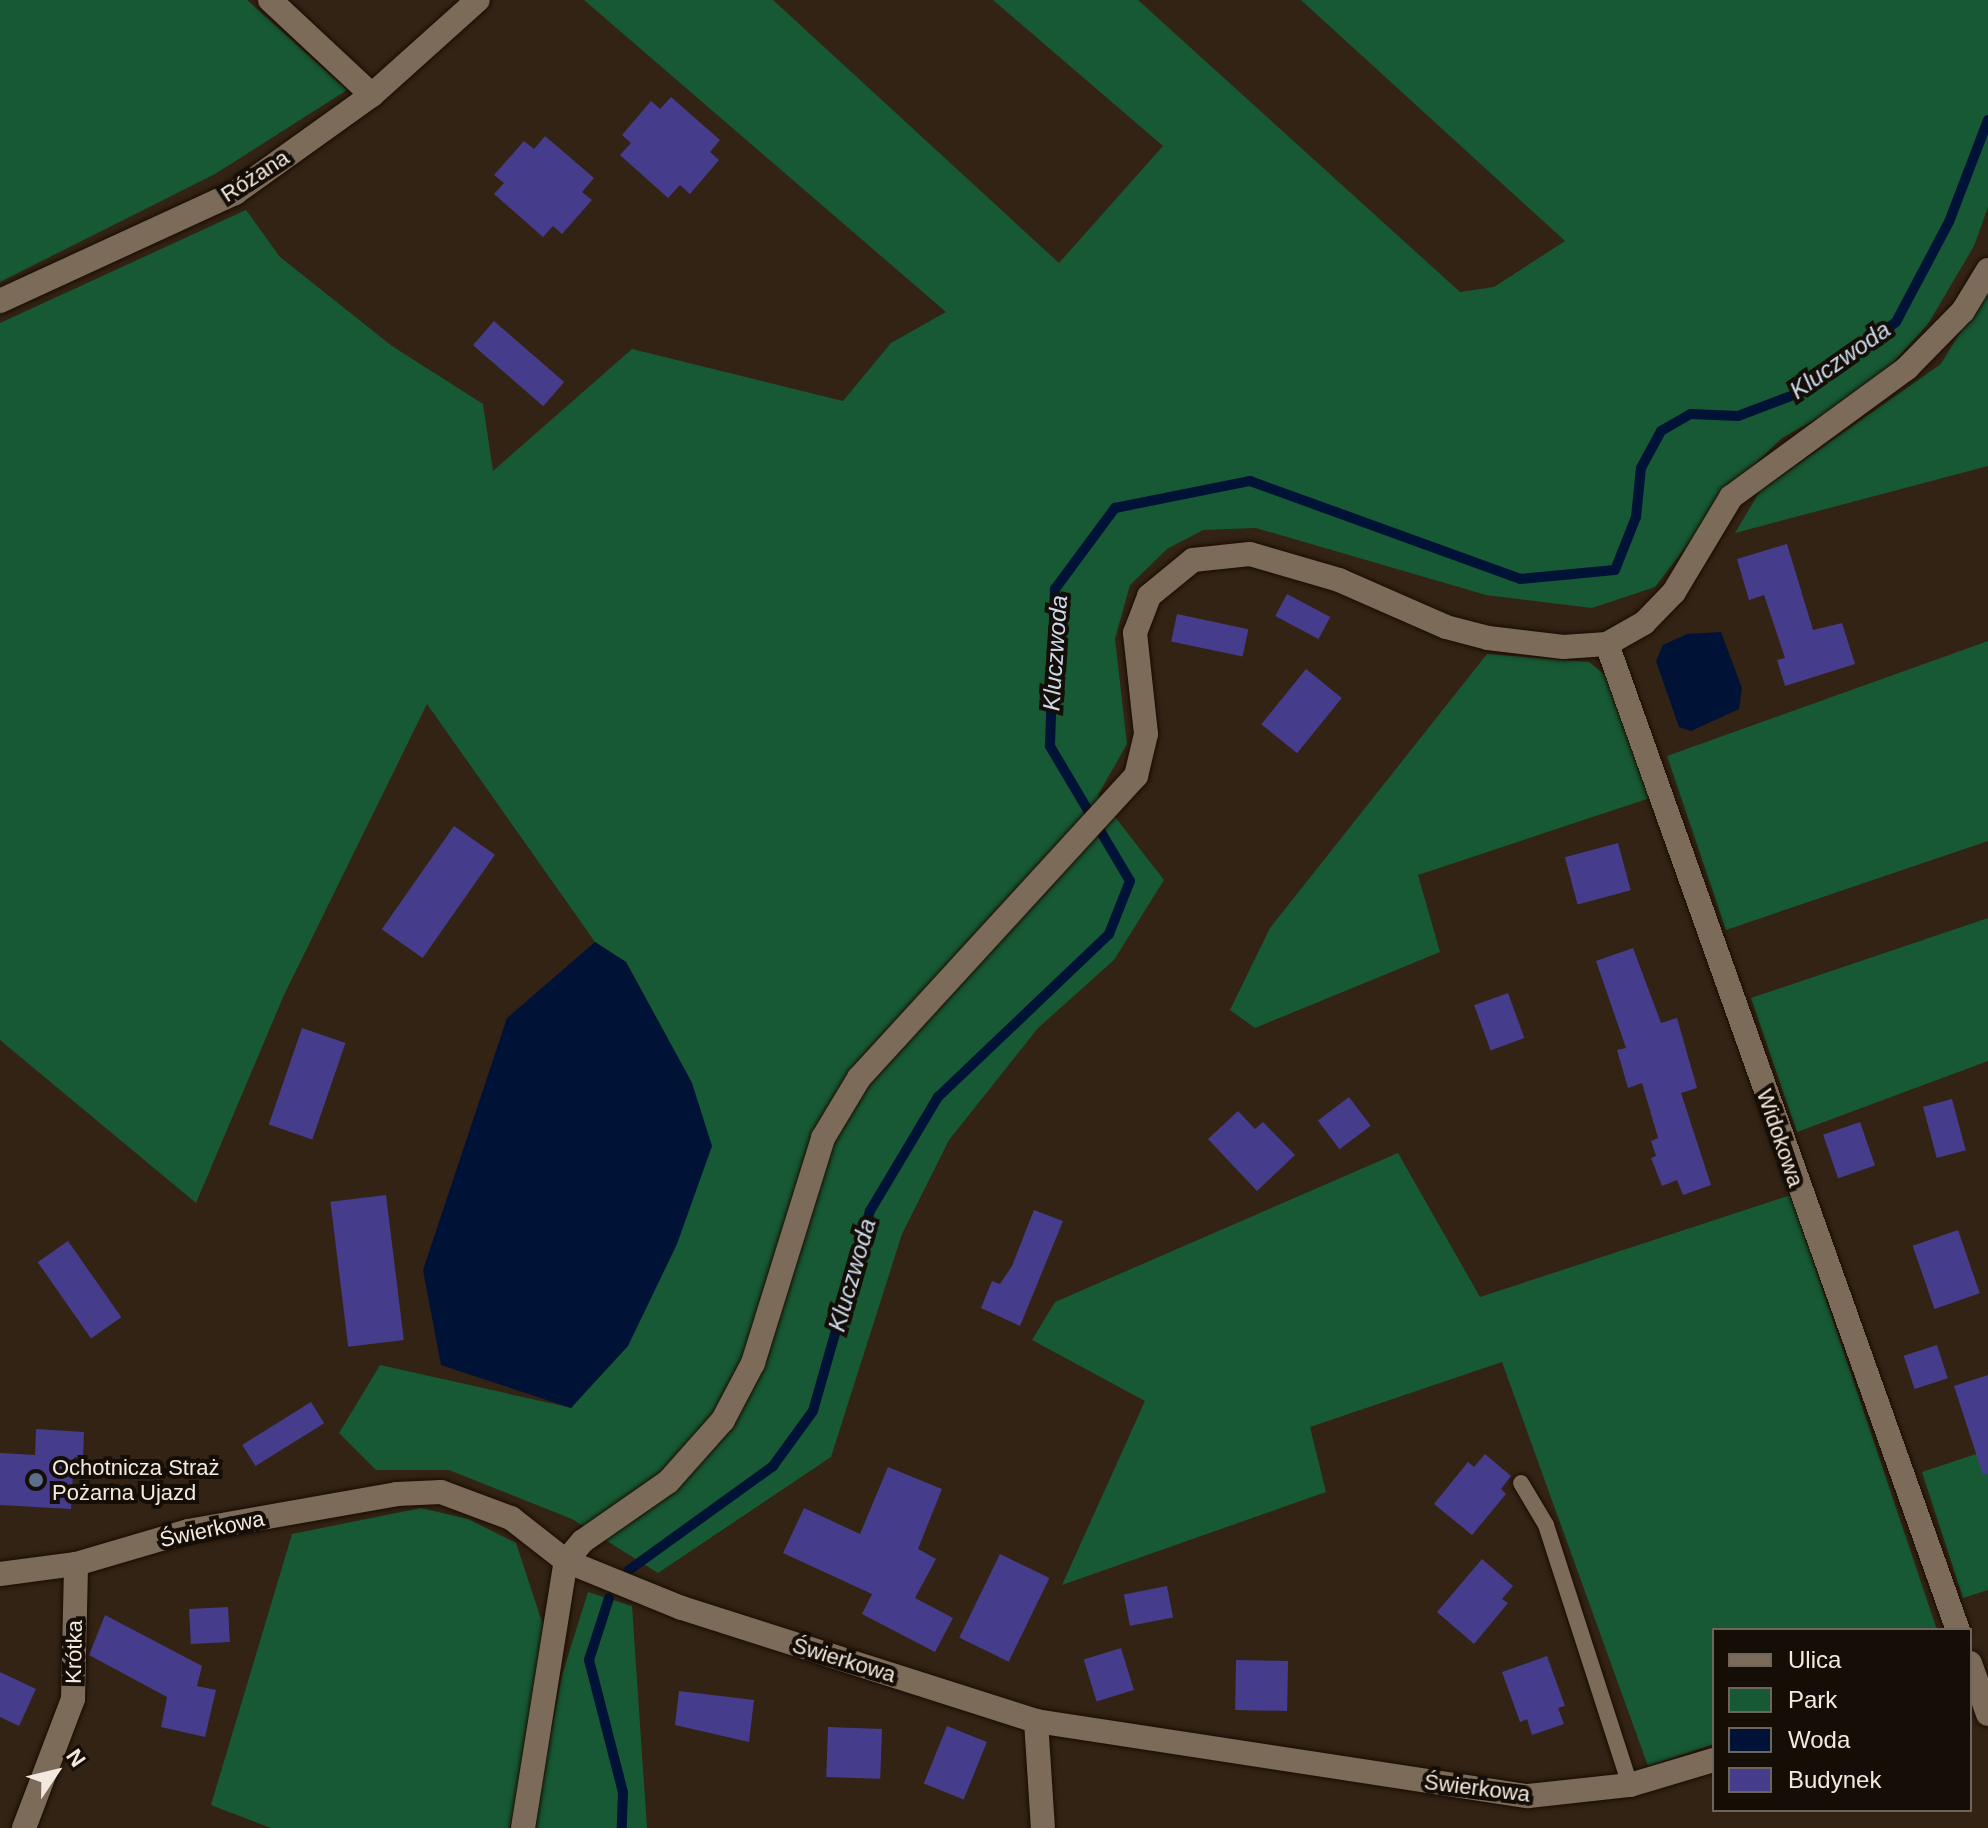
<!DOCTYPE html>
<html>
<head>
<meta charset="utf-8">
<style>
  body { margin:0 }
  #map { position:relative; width:1988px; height:1828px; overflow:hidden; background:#322314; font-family:Arial,sans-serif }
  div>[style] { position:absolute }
  .green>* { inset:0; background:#175934 }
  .water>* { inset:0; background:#001236 }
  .stream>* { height:10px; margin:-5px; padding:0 5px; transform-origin:5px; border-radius:5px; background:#001236 }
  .building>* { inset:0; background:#463c8c; transform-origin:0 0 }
  .roads { filter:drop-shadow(0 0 2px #190c01) drop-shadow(0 0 2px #190c01) }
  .lane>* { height:16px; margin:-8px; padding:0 8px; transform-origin:8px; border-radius:8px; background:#7d6b5a }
  .street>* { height:24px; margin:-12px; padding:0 12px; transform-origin:12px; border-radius:12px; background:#7d6b5a }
  .dots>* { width:22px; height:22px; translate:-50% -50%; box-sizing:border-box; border:4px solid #150e07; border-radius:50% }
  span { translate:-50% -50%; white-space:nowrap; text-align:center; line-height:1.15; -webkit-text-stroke:8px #150e07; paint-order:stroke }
  .street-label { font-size:22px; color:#f3e9df }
  .poi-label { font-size:22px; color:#f3e9df }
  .left { translate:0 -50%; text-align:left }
  .water-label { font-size:24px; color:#cad9ed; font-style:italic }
  .legend { position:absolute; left:1712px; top:1628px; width:260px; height:184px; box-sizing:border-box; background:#150e07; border:2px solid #6e665d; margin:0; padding:10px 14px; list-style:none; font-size:24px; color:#f3e9df }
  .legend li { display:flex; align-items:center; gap:16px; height:40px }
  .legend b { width:40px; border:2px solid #6e665d }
  .north { position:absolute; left:16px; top:1732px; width:80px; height:80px; -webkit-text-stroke:6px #150e07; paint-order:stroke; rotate:55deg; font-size:22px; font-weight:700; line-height:32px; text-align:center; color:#f3e9df }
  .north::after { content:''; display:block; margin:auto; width:28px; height:36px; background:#f3e9df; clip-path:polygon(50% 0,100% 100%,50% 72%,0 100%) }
</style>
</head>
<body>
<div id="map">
  <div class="green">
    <div style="clip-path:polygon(0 0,247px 0,347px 90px,215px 174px,0 282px)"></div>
    <div style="clip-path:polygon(584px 0,773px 0,1059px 263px,1163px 146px,993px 0,1138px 0,1460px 292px,1494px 287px,1565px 241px,1301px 0,1988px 0,1988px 207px,1974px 246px,1928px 324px,1868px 390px,1782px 438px,1734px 484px,1655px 587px,1592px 608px,1486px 595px,1256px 528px,1203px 530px,1167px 549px,1130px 585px,1115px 639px,1127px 744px,1098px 795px,1164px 880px,1114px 960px,1038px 1028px,949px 1140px,902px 1234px,831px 1457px,658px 1573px,572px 1519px,449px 1470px,376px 1470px,339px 1433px,380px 1365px,572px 1408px,692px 1083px,626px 962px,595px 942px,427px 704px,284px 995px,196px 1203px,0 1040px,0 323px,246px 210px,280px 257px,392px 346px,483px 404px,493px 471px,632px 349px,843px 401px,891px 343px,946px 312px)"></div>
    <div style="clip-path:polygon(1988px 286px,1988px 466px,1735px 533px,1760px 491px,1941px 364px)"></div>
    <div style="clip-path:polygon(1988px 641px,1988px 841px,1726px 930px,1667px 756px)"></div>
    <div style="clip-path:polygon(1487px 654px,1589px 662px,1619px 686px,1656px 796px,1418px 875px,1440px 952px,1255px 1028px,1230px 1010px,1270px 928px)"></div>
    <div style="clip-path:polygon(1988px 918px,1988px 1061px,1797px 1132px,1751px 998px)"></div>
    <div style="clip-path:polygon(1398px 1153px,1480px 1297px,1791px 1195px,1937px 1630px,1714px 1630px,1714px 1744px,1648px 1766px,1502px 1362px,1310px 1427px,1326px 1492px,1062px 1585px,1145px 1401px,1032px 1340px,1055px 1302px)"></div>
    <div style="clip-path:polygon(1988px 1450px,1988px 1590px,1963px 1598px,1922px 1472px)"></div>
    <div style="clip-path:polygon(421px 1508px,468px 1519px,516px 1543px,543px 1625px,525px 1791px,509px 1828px,271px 1828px,211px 1805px,292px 1534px)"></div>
    <div style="clip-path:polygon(588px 1592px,632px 1606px,647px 1828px,533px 1828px,562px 1675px)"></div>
  </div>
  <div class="water">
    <div style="clip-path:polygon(1721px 632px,1742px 688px,1739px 709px,1691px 731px,1679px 727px,1656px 661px,1663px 645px,1687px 634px)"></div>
    <div style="clip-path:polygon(595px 942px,626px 962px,692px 1083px,712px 1146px,677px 1244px,628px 1346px,571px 1408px,441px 1365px,423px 1270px,507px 1018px)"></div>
  </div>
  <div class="stream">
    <div style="left:629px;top:1570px;width:178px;rotate:-35.8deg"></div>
    <div style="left:773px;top:1466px;width:68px;rotate:-54deg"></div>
    <div style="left:813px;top:1411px;width:208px;rotate:-74.1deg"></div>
    <div style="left:870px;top:1211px;width:133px;rotate:-59.2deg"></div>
    <div style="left:938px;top:1097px;width:236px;rotate:-43.6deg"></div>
    <div style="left:1109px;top:934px;width:57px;rotate:-68.4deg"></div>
    <div style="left:1130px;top:881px;width:157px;rotate:-120.7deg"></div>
    <div style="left:1050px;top:746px;width:157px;rotate:-88.2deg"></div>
    <div style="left:1055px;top:589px;width:101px;rotate:-53.5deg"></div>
    <div style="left:1115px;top:508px;width:138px;rotate:-11.3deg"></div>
    <div style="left:1250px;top:481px;width:287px;rotate:19.9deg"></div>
    <div style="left:1520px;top:579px;width:95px;rotate:-5.4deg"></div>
    <div style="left:1615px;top:570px;width:57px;rotate:-68.4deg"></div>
    <div style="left:1636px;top:517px;width:49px;rotate:-84.2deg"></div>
    <div style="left:1641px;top:468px;width:42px;rotate:-61.6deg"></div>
    <div style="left:1661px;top:431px;width:34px;rotate:-30deg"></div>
    <div style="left:1691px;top:414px;width:47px;rotate:2.4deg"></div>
    <div style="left:1738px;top:416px;width:71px;rotate:-20.7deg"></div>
    <div style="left:1804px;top:391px;width:115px;rotate:-36.9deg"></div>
    <div style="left:1896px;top:322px;width:113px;rotate:-62.1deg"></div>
    <div style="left:1949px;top:222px;width:109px;rotate:-69.1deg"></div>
    <div style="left:609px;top:1598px;width:65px;rotate:107.9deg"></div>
    <div style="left:589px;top:1660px;width:136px;rotate:75.6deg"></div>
    <div style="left:623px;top:1792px;width:36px;rotate:92deg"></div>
  </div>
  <div class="building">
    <div style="clip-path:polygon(671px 97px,720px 140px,710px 152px,719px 160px,690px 194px,680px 185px,668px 198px,620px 155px,631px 143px,622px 135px,651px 101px,660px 109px)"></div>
    <div style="clip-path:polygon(545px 136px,594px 178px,582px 192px,592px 200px,562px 234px,553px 226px,543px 237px,494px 194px,504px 183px,494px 175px,524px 141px,534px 149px)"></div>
    <div style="left:494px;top:321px;width:93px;height:32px;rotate:41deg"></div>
    <div style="clip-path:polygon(1787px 544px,1813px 630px,1842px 623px,1855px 664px,1785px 686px,1777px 660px,1785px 658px,1764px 595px,1749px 600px,1737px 559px)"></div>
    <div style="left:1287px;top:594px;width:49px;height:25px;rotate:28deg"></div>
    <div style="left:1177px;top:614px;width:73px;height:28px;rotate:12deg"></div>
    <div style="left:1306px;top:669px;width:46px;height:71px;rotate:39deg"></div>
    <div style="left:454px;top:826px;width:50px;height:126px;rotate:35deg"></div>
    <div style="left:1618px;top:843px;width:49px;height:55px;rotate:75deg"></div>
    <div style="clip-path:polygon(1633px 948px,1661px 1023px,1677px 1018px,1697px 1088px,1681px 1093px,1711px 1185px,1683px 1195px,1677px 1180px,1662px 1186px,1651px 1158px,1656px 1156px,1651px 1141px,1658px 1138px,1642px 1083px,1628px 1088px,1617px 1050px,1626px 1048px,1596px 961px)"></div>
    <div style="left:1508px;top:993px;width:48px;height:36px;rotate:70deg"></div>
    <div style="left:302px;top:1028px;width:46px;height:102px;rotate:19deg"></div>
    <div style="left:1349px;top:1097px;width:36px;height:39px;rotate:53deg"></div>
    <div style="left:1952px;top:1099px;width:53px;height:30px;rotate:75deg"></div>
    <div style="clip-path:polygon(1238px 1111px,1255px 1129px,1263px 1122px,1295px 1155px,1257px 1191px,1208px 1139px)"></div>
    <div style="left:1860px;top:1122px;width:46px;height:39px;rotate:71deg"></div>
    <div style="left:386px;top:1195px;width:146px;height:56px;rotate:83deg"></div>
    <div style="clip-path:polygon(1034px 1210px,1063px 1221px,1020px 1326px,981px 1308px,992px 1281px,1000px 1284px,1012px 1266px)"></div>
    <div style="left:1958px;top:1230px;width:67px;height:48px;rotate:71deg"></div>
    <div style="left:68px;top:1241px;width:93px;height:37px;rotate:55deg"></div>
    <div style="left:1937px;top:1345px;width:35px;height:35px;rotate:72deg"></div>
    <div style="clip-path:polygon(1988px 1375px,1988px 1474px,1983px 1475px,1954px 1386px)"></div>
    <div style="left:311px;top:1402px;width:25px;height:81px;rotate:58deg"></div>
    <div style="clip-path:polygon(36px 1429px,84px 1432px,83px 1458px,74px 1457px,71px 1509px,0 1505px,0 1453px,35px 1455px)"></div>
    <div style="clip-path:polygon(1485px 1454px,1511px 1476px,1501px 1489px,1506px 1494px,1472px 1535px,1434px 1504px,1468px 1462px,1474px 1467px)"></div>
    <div style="clip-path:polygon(888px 1467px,942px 1489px,918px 1549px,936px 1559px,915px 1598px,953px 1618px,935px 1652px,862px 1614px,872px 1594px,783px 1553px,804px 1508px,860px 1534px)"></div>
    <div style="left:1000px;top:1554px;width:55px;height:93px;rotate:26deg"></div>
    <div style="clip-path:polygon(1482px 1559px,1513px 1586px,1502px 1599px,1508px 1603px,1474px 1644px,1437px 1612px)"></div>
    <div style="left:1167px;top:1586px;width:32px;height:44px;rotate:79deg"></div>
    <div style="left:228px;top:1607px;width:35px;height:39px;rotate:87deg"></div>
    <div style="clip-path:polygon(105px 1615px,202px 1666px,197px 1686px,216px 1690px,205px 1737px,161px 1727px,167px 1697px,89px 1655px)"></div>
    <div style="left:1121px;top:1648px;width:44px;height:39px;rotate:73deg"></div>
    <div style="clip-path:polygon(1547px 1656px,1565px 1706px,1558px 1708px,1564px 1724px,1532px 1735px,1527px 1719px,1520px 1722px,1502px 1672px)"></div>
    <div style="left:1236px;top:1660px;width:52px;height:50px;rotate:1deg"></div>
    <div style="clip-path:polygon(0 1672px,36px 1689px,19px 1726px,0 1717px)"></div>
    <div style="clip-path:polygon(679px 1691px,754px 1700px,749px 1742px,675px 1725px)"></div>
    <div style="left:947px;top:1726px;width:43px;height:62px;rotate:22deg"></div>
    <div style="left:828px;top:1727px;width:54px;height:50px;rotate:2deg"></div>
  </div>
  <div class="roads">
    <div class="lane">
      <div style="left:1521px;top:1483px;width:49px;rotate:59.2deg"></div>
      <div style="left:1546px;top:1525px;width:273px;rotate:72.1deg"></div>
    </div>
    <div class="street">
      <div style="left:270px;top:0;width:139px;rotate:43deg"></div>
      <div style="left:0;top:301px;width:259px;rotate:-24.7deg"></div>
      <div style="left:235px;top:193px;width:168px;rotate:-35.6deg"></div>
      <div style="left:372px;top:95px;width:142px;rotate:-41.9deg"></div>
      <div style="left:1607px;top:644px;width:1047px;rotate:70.41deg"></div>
      <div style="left:0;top:1574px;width:77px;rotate:-7.5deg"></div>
      <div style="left:76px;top:1564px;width:117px;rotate:-16.4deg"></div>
      <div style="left:188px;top:1531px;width:212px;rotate:-10deg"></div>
      <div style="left:397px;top:1494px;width:44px;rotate:-2.6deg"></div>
      <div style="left:441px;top:1492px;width:75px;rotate:20.4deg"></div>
      <div style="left:511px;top:1518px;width:70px;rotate:38deg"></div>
      <div style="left:566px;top:1561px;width:125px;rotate:22.1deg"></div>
      <div style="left:682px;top:1608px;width:372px;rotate:17.7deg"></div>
      <div style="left:1036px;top:1721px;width:498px;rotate:8.7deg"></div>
      <div style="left:1528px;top:1796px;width:103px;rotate:-6.2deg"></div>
      <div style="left:1630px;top:1785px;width:88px;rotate:-16.6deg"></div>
      <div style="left:1970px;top:1663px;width:54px;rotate:70.6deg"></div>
      <div style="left:1036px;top:1721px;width:107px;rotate:86.3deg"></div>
      <div style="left:24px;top:1828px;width:138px;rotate:-69.2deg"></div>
      <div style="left:73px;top:1699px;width:135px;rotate:-88.7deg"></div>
      <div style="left:523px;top:1828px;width:270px;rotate:-80.9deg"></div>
      <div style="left:566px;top:1561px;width:26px;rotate:-50deg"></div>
      <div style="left:583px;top:1541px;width:103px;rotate:-34.8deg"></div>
      <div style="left:668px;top:1482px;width:83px;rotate:-48.4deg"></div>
      <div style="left:723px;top:1420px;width:64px;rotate:-62.2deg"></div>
      <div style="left:753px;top:1363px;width:236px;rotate:-72.7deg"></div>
      <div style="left:823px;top:1138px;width:70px;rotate:-59deg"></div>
      <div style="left:859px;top:1078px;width:410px;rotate:-47.5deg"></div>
      <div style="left:1136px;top:776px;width:43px;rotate:-76.6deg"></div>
      <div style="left:1146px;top:734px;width:102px;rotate:-96.2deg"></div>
      <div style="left:1135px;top:633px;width:40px;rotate:-69deg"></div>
      <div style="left:1149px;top:596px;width:57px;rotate:-39.3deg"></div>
      <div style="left:1193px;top:560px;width:57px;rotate:-6deg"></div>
      <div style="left:1250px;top:554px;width:93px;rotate:16.3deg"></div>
      <div style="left:1339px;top:580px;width:117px;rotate:23.7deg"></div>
      <div style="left:1446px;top:627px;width:43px;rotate:14.7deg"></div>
      <div style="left:1488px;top:638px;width:76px;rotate:6.8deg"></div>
      <div style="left:1563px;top:647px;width:44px;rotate:-3.9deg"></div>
      <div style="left:1607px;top:644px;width:43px;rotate:-29.6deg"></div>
      <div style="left:1644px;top:623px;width:43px;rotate:-45.9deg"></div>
      <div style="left:1674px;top:592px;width:111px;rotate:-59deg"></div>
      <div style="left:1731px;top:497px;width:218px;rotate:-36.2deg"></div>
      <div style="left:1907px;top:368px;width:80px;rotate:-45.5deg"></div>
      <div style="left:1963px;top:311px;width:48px;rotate:-58.6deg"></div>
    </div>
  </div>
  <div class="dots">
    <div style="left:36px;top:1480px;background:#5c6f8a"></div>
  </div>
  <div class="street-label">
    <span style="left:255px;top:176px;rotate:-33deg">Różana</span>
    <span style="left:1780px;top:1138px;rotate:71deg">Widokowa</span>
    <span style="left:212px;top:1529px;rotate:-12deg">Świerkowa</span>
    <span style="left:74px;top:1652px;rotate:-89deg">Krótka</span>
    <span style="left:844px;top:1660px;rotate:17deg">Świerkowa</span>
    <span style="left:1477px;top:1788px;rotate:7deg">Świerkowa</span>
  </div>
  <div class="poi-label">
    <span class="left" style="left:52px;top:1480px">Ochotnicza Straż<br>Pożarna Ujazd</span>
  </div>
  <div class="water-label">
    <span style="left:1840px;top:360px;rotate:-35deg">Kluczwoda</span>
    <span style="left:1055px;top:653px;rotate:-86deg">Kluczwoda</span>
    <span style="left:852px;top:1275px;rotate:-74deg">Kluczwoda</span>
  </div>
  <ul class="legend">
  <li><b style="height:10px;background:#7d6b5a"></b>Ulica</li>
  <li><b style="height:22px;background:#175934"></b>Park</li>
  <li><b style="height:22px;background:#001236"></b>Woda</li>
  <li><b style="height:22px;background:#463c8c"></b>Budynek</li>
  </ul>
  <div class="north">N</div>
</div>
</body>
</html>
